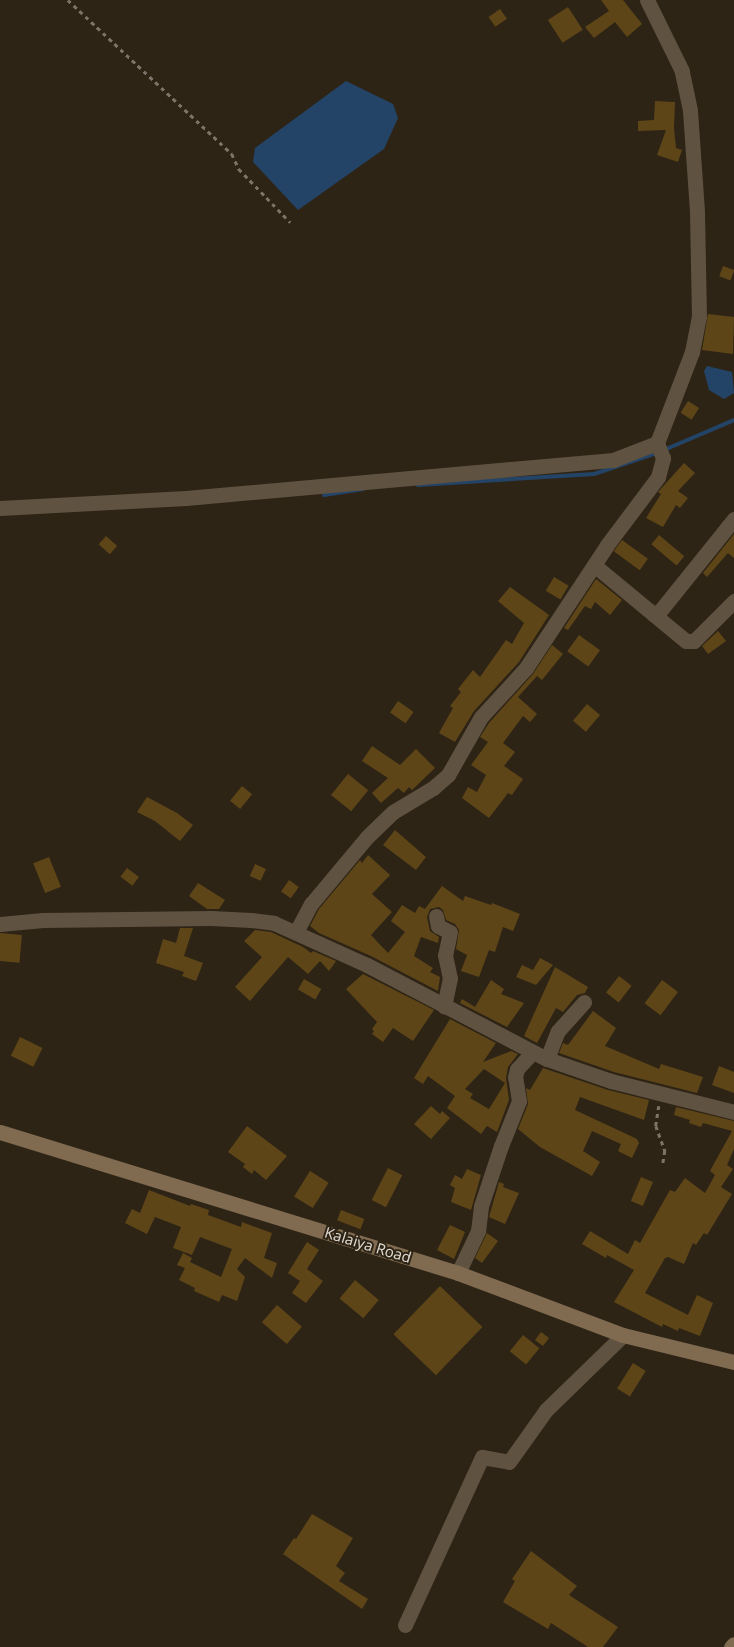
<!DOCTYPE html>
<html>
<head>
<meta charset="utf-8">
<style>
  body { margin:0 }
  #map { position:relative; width:734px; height:1647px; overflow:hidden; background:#2d2416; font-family:"Noto Sans",sans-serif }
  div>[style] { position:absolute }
  .water>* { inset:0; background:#244467 }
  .stream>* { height:4px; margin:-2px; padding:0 2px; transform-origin:2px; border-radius:2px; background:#244467 }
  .building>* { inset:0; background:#5e4517; transform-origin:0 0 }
  .path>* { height:2.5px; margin-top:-1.25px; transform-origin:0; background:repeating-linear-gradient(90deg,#7c7469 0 4px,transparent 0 8px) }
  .street>* { height:15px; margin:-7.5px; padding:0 7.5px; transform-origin:7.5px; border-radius:7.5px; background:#605241 }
  .secondary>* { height:15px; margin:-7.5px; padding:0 7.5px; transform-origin:7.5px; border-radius:7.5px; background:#806b50 }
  span { translate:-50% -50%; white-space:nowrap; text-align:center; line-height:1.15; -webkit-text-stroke:4px #2d2416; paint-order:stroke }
  .street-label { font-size:15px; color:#dcd6cd }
</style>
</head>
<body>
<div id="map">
  <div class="water">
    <div style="clip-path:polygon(346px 81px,393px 104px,398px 118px,384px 149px,298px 210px,253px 162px,255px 148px)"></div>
    <div style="clip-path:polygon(707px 366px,732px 372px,734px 393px,724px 399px,709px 390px,704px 371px)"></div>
  </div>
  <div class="stream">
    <div style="left:664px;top:450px;width:76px;rotate:-23.2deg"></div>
    <div style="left:418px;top:485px;width:176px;rotate:-3.6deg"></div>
    <div style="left:594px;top:474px;width:66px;rotate:-18.4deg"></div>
    <div style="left:324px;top:495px;width:40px;rotate:-8.5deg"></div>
  </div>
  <div class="building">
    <div style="clip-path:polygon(601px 0,623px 0,642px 24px,627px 37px,615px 22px,594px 38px,585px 27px,609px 11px)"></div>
    <div style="left:568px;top:7px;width:27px;height:24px;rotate:57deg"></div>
    <div style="left:500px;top:9px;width:12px;height:14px;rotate:55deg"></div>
    <div style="clip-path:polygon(655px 101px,675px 102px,674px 128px,676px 148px,682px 150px,678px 162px,657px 155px,666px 130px,638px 131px,638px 121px,654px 120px)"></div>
    <div style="left:723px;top:266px;width:12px;height:11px;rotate:20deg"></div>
    <div style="clip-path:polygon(708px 314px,734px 317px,733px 354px,702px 350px)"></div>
    <div style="left:688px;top:401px;width:13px;height:14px;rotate:32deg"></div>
    <div style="clip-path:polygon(684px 463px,695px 473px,678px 491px,688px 498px,680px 508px,676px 505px,663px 527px,646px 518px,661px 494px,658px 492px)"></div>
    <div style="clip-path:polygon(734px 534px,734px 558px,728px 553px,707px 577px,703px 573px)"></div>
    <div style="left:659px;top:535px;width:33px;height:12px;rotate:40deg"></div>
    <div style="left:106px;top:536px;width:15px;height:11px;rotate:42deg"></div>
    <div style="left:622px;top:540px;width:32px;height:14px;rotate:36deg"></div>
    <div style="left:554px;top:577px;width:17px;height:16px;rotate:31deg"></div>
    <div style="clip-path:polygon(596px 579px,622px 600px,610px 615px,595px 602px,591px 609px,585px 606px,568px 630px,564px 628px)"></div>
    <div style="clip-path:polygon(510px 587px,549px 615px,519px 662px,474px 711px,455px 742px,439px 733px,453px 708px,450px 706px,461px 692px,458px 689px,473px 670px,480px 677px,506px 640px,512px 644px,524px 623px,498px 601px)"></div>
    <div style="clip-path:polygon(718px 631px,726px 641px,708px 654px,702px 646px)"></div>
    <div style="left:579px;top:635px;width:26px;height:20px;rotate:36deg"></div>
    <div style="clip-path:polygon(552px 645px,563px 654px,542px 680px,537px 676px,518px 697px,537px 714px,530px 722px,523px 716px,503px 743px,515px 752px,504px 766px,523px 779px,512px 795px,508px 793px,489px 818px,462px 798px,468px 787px,477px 792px,486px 775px,471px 765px,488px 742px,480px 737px,489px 723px,533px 674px)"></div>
    <div style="left:398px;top:701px;width:19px;height:14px;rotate:35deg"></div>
    <div style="left:587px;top:704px;width:17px;height:22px;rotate:40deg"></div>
    <div style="clip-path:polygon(372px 746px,400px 765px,416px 749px,435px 768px,412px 790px,409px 787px,404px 793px,398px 788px,381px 803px,372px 793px,388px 778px,362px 761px)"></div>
    <div style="left:348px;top:774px;width:26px;height:27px;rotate:39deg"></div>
    <div style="left:242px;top:786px;width:13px;height:19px;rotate:39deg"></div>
    <div style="clip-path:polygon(147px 797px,177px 813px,193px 825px,180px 841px,155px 821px,137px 812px)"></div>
    <div style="clip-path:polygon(395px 830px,426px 857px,416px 870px,383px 845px)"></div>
    <div style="clip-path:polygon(368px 855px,390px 875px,372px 894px,392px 912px,371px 935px,388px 953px,405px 932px,391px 921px,402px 905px,415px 913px,419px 906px,425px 909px,442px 886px,463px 901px,465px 896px,491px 905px,492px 903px,520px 914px,513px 931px,503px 927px,495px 952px,489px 950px,479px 977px,461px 971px,467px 955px,456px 949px,459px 930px,455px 924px,446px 920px,443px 910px,439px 907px,430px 909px,427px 917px,430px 931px,439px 937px,438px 943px,421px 937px,414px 956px,433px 968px,430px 972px,440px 977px,438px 991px,371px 956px,319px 933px,310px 926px,319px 909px,360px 860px,362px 863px)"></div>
    <div style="left:49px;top:857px;width:32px;height:17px;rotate:68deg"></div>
    <div style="left:255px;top:864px;width:12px;height:13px;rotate:24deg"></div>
    <div style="left:127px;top:868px;width:15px;height:11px;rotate:37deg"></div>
    <div style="left:289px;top:880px;width:12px;height:14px;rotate:35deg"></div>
    <div style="clip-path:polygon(198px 883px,225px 900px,219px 909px,207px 909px,189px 896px)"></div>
    <div style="clip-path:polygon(180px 928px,193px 928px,184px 956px,203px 963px,196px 981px,182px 976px,184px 972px,156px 963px,163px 939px,176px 943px)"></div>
    <div style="clip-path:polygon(255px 930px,271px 932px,303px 947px,311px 953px,313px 951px,336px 961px,329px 971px,320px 961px,308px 974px,288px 957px,250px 1001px,235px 987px,262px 957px,244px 941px)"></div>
    <div style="left:0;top:933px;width:22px;height:28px;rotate:5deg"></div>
    <div style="clip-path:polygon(540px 958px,553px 965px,536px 985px,516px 977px,522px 965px,533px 970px)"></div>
    <div style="clip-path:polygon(555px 967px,588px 987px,585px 993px,577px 995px,563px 1012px,556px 1008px,537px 1043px,524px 1036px)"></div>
    <div style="clip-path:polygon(363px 974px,434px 1010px,413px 1041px,393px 1028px,383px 1042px,372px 1034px,374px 1031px,372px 1029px,377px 1022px,346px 989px)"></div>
    <div style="left:619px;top:976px;width:16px;height:21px;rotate:38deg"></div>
    <div style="left:304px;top:979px;width:20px;height:12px;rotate:30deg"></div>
    <div style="clip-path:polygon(491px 980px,504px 989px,501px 994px,524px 1003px,507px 1027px,460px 1003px,462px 999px,475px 1007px)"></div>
    <div style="left:662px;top:980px;width:20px;height:29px;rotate:37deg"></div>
    <div style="clip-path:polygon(593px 1011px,616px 1028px,605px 1046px,659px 1069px,661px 1064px,703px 1077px,697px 1093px,614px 1072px,559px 1053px,563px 1043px,568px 1045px)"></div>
    <div style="clip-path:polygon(evenodd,450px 1019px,496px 1043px,483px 1062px,511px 1051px,518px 1054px,508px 1067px,506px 1078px,509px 1100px,497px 1132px,487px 1126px,481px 1134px,447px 1108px,455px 1096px,428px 1076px,423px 1084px,414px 1078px,450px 1019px,484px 1069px,505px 1083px,489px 1109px,470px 1098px,473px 1094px,465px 1089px,484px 1069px)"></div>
    <div style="left:20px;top:1037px;width:25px;height:21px;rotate:26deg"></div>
    <div style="clip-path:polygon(719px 1066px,734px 1072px,734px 1093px,712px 1085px)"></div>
    <div style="clip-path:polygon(543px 1068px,608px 1090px,649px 1100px,644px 1120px,580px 1097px,575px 1110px,637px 1139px,639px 1143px,632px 1158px,618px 1151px,621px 1144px,592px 1131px,583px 1151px,600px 1162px,592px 1176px,540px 1147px,518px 1129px,528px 1104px,526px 1088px,530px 1090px)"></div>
    <div style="clip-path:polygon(431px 1106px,440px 1114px,442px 1111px,450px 1118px,431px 1139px,414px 1124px)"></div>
    <div style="clip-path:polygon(676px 1107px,734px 1121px,734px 1149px,727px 1165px,733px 1169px,721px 1187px,732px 1194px,707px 1235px,704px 1233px,696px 1245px,693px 1243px,684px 1264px,668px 1257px,665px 1258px,645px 1293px,688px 1315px,697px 1295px,713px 1303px,700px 1336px,679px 1328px,678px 1331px,663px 1324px,662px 1327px,614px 1302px,634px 1270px,607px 1255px,606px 1258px,582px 1244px,590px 1231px,628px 1254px,635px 1240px,640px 1243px,670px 1190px,675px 1192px,685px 1178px,705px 1193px,715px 1175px,710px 1171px,732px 1131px,703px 1123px,701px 1127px,689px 1123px,690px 1120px,674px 1115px)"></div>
    <div style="clip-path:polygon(247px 1126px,287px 1156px,266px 1180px,254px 1170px,252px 1174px,243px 1167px,245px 1164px,228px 1152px)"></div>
    <div style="left:388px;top:1168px;width:16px;height:36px;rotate:27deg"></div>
    <div style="clip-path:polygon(467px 1169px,481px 1175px,471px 1210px,451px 1202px,455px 1188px,450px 1185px,455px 1175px,462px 1179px)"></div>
    <div style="left:310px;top:1171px;width:22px;height:30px;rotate:32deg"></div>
    <div style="left:641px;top:1177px;width:13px;height:26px;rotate:23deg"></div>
    <div style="clip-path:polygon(499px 1182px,504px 1184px,503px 1187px,519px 1193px,505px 1224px,489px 1217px)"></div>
    <div style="clip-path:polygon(149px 1190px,190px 1206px,191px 1204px,209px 1210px,208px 1215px,241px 1227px,242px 1222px,272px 1233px,264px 1258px,277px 1263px,272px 1278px,245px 1258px,237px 1269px,245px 1277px,237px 1301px,222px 1295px,219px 1302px,194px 1291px,195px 1288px,179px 1280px,185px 1268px,177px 1265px,183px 1253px,192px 1258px,190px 1262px,221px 1277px,232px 1249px,200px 1237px,192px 1255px,173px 1248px,181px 1227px,155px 1217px,147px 1234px,125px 1223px,132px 1209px,140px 1213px)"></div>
    <div style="left:341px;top:1210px;width:25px;height:11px;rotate:21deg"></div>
    <div style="clip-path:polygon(450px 1225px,465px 1232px,454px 1259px,437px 1250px)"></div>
    <div style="clip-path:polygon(487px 1233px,498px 1241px,482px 1263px,475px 1258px)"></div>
    <div style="clip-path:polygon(307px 1242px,319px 1250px,307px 1269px,323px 1281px,306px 1303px,292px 1293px,300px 1281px,288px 1273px)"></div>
    <div style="left:355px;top:1280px;width:31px;height:24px;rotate:40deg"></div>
    <div style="left:440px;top:1286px;width:59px;height:67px;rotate:44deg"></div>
    <div style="left:277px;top:1305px;width:33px;height:23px;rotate:41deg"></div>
    <div style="left:541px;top:1332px;width:10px;height:10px;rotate:37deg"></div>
    <div style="left:523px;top:1335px;width:21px;height:21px;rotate:39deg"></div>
    <div style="left:633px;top:1363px;width:15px;height:30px;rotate:32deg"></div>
    <div style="clip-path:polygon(312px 1514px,353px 1538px,336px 1566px,345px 1573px,339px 1581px,368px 1599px,362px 1609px,283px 1554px,294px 1538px,296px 1539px)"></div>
    <div style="clip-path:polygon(531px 1551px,577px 1586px,569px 1595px,618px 1627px,603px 1647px,588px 1647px,551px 1623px,548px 1629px,503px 1602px,515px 1581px,512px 1579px)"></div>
  </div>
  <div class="path">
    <div style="left:68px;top:0;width:225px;rotate:43.2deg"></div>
    <div style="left:232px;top:154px;width:17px;rotate:65deg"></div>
    <div style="left:239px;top:169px;width:74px;rotate:46.1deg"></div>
    <div style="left:659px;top:1106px;width:20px;rotate:99deg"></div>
    <div style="left:656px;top:1126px;width:27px;rotate:70deg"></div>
    <div style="left:665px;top:1151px;width:12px;rotate:99deg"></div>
  </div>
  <div class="street">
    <div style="left:0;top:508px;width:186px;rotate:-3.1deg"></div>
    <div style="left:186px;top:498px;width:429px;rotate:-5.1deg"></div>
    <div style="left:613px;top:460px;width:47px;rotate:-21.1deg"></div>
    <div style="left:657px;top:443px;width:97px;rotate:-69deg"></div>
    <div style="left:692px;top:352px;width:36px;rotate:-79deg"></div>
    <div style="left:699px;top:317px;width:106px;rotate:-91.1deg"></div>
    <div style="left:697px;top:211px;width:101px;rotate:-94deg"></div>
    <div style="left:690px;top:110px;width:40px;rotate:-102deg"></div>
    <div style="left:682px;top:71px;width:79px;rotate:-116.2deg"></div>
    <div style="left:594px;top:565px;width:119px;rotate:39.6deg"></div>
    <div style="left:686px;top:641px;width:8px"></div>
    <div style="left:694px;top:641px;width:57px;rotate:-45deg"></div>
    <div style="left:653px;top:614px;width:8px;rotate:-23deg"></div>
    <div style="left:660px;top:611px;width:118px;rotate:-51.2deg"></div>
    <div style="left:436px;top:916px;width:10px;rotate:79deg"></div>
    <div style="left:438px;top:926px;width:13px;rotate:27deg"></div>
    <div style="left:450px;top:932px;width:24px;rotate:102deg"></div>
    <div style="left:445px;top:955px;width:24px;rotate:78deg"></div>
    <div style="left:450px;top:978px;width:29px;rotate:102deg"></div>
    <div style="left:0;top:924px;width:43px;rotate:-5.3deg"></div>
    <div style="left:43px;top:920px;width:168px;rotate:-0.7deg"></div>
    <div style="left:211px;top:918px;width:40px;rotate:2.9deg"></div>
    <div style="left:251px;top:920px;width:23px;rotate:7deg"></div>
    <div style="left:274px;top:923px;width:102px;rotate:24.3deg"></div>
    <div style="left:367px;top:965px;width:203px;rotate:27.6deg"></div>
    <div style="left:547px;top:1059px;width:68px;rotate:19deg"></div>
    <div style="left:611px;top:1081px;width:127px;rotate:14.1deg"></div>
    <div style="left:296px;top:932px;width:32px;rotate:-62deg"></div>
    <div style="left:311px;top:904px;width:87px;rotate:-50.1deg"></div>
    <div style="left:367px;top:837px;width:36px;rotate:-44deg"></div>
    <div style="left:393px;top:812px;width:47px;rotate:-31deg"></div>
    <div style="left:433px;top:788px;width:20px;rotate:-41deg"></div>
    <div style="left:448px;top:775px;width:67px;rotate:-60.4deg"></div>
    <div style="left:481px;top:717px;width:67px;rotate:-47.4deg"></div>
    <div style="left:526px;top:668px;width:147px;rotate:-56.6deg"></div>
    <div style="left:607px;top:545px;width:85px;rotate:-53.1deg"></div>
    <div style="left:658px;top:477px;width:20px;rotate:-75deg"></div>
    <div style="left:663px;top:458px;width:16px;rotate:-112deg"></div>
    <div style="left:547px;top:1059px;width:30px;rotate:-69deg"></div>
    <div style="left:558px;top:1031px;width:39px;rotate:-48deg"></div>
    <div style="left:458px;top:1273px;width:47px;rotate:-64.5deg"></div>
    <div style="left:478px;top:1231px;width:25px;rotate:-83deg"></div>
    <div style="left:481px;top:1206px;width:63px;rotate:-71.6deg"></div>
    <div style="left:501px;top:1146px;width:48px;rotate:-68.2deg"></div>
    <div style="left:519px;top:1101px;width:24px;rotate:-99deg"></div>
    <div style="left:515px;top:1077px;width:8px;rotate:-76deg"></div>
    <div style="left:517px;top:1069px;width:23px;rotate:-47deg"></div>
    <div style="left:405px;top:1625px;width:185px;rotate:-65.4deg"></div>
    <div style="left:482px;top:1457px;width:27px;rotate:10deg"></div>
    <div style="left:509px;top:1462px;width:64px;rotate:-54.6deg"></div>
    <div style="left:546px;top:1410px;width:107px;rotate:-44.2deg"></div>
  </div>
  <div class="secondary">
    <div style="left:0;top:1132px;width:479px;rotate:17.1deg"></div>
    <div style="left:458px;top:1273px;width:176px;rotate:20.6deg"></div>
    <div style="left:623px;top:1335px;width:114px;rotate:13.7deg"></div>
    <div style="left:731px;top:1647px;width:4px;rotate:-45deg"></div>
  </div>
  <div class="street-label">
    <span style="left:368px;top:1245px;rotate:17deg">Kalaiya Road</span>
  </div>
</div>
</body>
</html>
